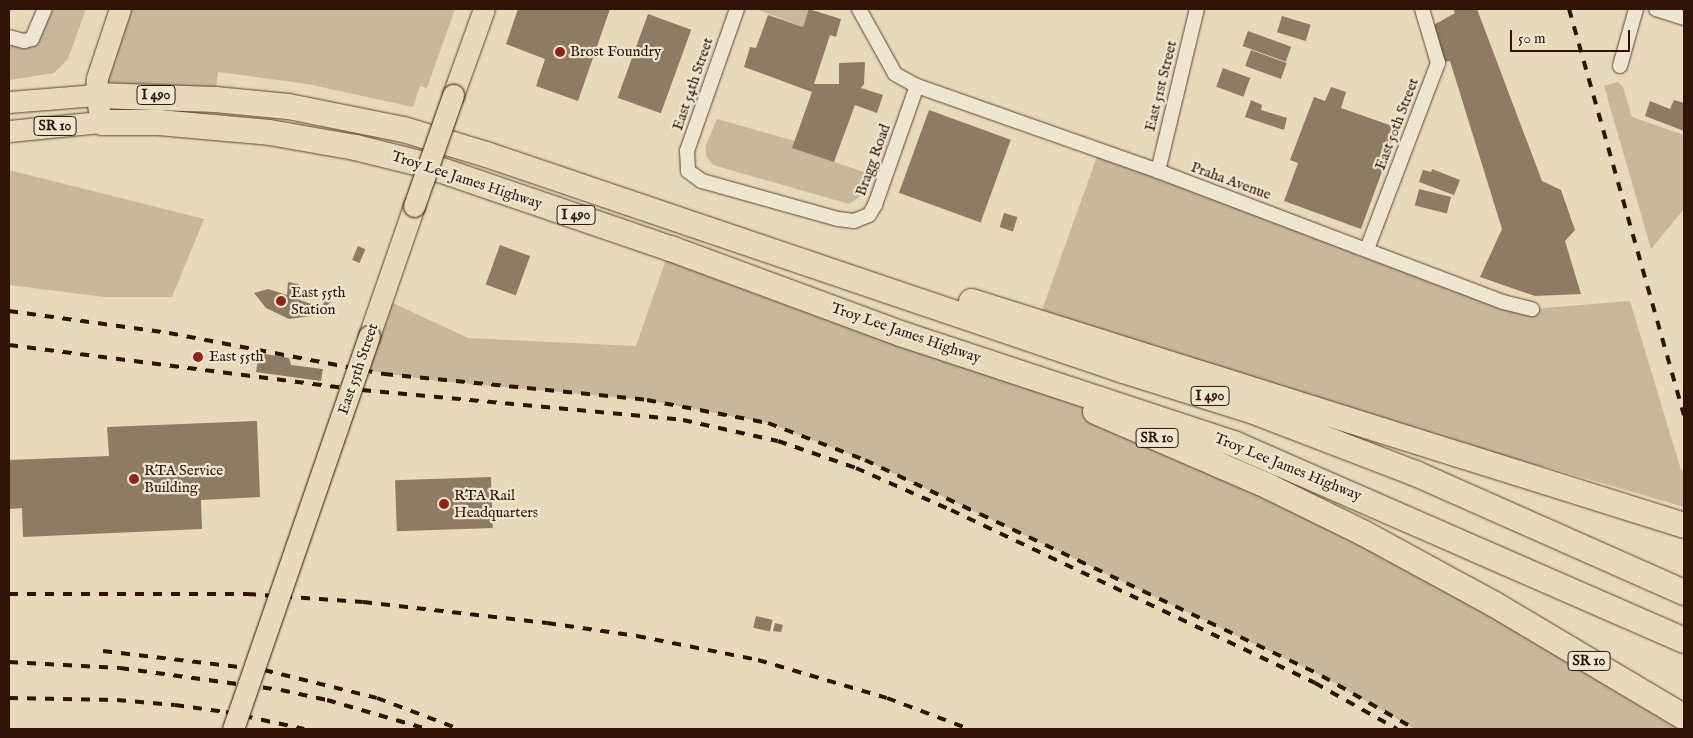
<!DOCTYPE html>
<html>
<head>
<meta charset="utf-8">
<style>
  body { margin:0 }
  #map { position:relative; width:1693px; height:738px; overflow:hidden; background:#e7d9ba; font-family:"IM FELL English",serif }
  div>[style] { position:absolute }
  .green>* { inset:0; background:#c8b79b }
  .building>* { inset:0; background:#8f7a64; transform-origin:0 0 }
  .roads { filter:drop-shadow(0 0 1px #5d4433) drop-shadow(0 0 1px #5d4433) }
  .street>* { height:14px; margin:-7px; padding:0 7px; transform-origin:7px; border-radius:7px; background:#efe6d2 }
  .primary>* { height:21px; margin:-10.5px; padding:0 10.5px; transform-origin:10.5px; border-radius:10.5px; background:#e7d9ba }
  .highway>* { height:25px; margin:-12.5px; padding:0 12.5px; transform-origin:12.5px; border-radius:12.5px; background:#e7d9ba }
  .rail>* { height:4px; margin-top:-2px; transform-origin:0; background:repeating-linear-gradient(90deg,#2f1306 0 9px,transparent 0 18px) }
  .bridges { filter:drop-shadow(0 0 1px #2f1306) drop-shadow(0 0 1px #2f1306) }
  .primary-bridge>* { height:21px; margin:-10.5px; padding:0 10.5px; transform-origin:10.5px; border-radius:10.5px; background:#e7d9ba }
  .dots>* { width:14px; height:14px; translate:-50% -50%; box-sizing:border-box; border:2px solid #efe6d2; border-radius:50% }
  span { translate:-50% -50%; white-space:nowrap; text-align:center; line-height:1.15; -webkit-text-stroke:4.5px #efe6d2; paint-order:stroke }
  .shield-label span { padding:1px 4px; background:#efe6d2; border:1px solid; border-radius:4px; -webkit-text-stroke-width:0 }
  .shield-label { font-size:14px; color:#2f1306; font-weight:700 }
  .poi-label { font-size:15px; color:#2f1306 }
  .left { translate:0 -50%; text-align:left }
  .street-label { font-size:15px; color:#2f1306 }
  .frame { position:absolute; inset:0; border:10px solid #2f1306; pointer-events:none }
  .scale { position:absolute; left:1510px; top:30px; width:120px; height:22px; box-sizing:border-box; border:2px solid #2f1306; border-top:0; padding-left:6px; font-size:15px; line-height:18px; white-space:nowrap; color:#2f1306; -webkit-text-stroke:4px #efe6d2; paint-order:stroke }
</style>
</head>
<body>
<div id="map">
  <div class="green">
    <div style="clip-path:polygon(45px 9px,86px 9px,68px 59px,54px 73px,9px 80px,9px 37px,24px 41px)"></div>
    <div style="clip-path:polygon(120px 9px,455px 9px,427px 88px,420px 86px,413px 107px,307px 84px,218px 72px,215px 99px,96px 87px)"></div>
    <div style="clip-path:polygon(756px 9px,810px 9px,803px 27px)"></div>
    <div style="clip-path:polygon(1618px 82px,1623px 87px,1632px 117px,1684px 135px,1684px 209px,1651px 249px,1604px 86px)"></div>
    <div style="clip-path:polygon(717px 119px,795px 141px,793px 148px,867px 173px,859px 197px,849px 204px,713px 165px,706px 156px,706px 145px)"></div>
    <div style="clip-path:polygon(1099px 151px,1532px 309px,1630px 301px,1681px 470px,1684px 470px,1684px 507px,1550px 468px,1415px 438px,1038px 321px)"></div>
    <div style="clip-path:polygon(9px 170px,204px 219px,172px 297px,104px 297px,9px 285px)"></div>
    <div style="clip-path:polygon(670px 248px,1086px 407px,1268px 486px,1684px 729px,1415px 729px,1322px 676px,980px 514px,865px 460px,768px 423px,647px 400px,439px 381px,357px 369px,382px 298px,468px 338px,636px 346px)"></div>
  </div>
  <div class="building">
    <div style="clip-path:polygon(518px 9px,610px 9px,578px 101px,536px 86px,545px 59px,506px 44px)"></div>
    <div style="clip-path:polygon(809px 9px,841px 19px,836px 37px,830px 35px,814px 84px,839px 84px,839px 63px,865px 62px,864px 84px,861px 88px,883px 95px,877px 113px,855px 105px,834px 162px,792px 148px,812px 92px,744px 67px,750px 47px,756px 48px,768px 15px,803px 27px)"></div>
    <div style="clip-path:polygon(1453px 9px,1477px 9px,1542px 181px,1561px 190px,1575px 230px,1565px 241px,1581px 294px,1535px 296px,1480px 277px,1502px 229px,1450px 61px,1444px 62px,1432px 26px,1455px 13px)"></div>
    <div style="left:648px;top:14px;width:46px;height:89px;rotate:20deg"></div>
    <div style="left:1282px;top:16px;width:30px;height:17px;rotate:17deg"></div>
    <div style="left:1248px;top:31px;width:46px;height:16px;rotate:20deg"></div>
    <div style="left:1251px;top:50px;width:38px;height:17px;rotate:20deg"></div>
    <div style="left:1223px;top:68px;width:29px;height:20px;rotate:20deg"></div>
    <div style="clip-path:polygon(1331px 87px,1346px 92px,1341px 108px,1398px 128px,1361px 229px,1284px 201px,1298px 163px,1290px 160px,1314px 97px,1325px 101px)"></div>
    <div style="clip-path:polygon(1251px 100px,1262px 105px,1261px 110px,1287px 118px,1284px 130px,1245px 117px)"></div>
    <div style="clip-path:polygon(1674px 100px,1684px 103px,1684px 131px,1645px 116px,1650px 101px,1670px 109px)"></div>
    <div style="left:929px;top:110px;width:87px;height:88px;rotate:20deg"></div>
    <div style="clip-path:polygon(1432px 169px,1460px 180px,1454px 195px,1419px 182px,1423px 170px,1431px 172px)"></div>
    <div style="left:1419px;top:189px;width:33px;height:17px;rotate:14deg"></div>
    <div style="left:1004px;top:213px;width:14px;height:15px;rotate:17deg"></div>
    <div style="left:500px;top:245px;width:32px;height:42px;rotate:20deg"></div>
    <div style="left:358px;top:246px;width:8px;height:15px;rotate:23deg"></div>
    <div style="clip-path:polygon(288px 282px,299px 284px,297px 299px,320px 307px,327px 300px,331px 302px,312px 316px,289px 319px,266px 308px,254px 293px,268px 289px,287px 295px)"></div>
    <div style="clip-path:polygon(259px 353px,289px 358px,291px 365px,323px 369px,321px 381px,256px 372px)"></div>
    <div style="clip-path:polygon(257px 421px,260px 497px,201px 500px,202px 529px,23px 537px,22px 508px,9px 509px,9px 460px,109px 456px,107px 427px)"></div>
    <div style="left:491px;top:477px;width:51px;height:96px;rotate:88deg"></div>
    <div style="left:756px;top:616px;width:17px;height:12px;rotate:13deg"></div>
    <div style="clip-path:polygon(775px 623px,783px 625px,781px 632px,773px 631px)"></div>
  </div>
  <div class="roads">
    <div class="street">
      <div style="left:737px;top:9px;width:151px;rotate:109.4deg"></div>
      <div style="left:687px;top:151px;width:20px;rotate:87deg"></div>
      <div style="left:688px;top:171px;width:17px;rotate:36deg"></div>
      <div style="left:702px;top:181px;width:141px;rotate:15.6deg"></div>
      <div style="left:838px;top:219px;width:16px;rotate:7deg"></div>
      <div style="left:854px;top:221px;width:16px;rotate:-22deg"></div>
      <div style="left:869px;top:215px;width:12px;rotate:-59deg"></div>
      <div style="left:875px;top:205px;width:126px;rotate:-70.6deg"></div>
      <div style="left:859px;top:9px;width:74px;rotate:61deg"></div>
      <div style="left:895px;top:74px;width:25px;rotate:29deg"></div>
      <div style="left:917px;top:86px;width:256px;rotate:19.4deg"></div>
      <div style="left:1158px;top:171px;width:369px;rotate:20.8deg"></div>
      <div style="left:1503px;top:302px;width:30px;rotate:14deg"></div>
      <div style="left:1656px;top:9px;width:29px;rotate:18deg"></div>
      <div style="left:9px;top:37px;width:16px;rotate:15deg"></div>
      <div style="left:24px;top:41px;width:8px;rotate:-14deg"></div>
      <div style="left:32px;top:39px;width:33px;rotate:-67deg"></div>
      <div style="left:1620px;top:66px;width:59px;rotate:-74.3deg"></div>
      <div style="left:1158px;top:171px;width:167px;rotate:-76.5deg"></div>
      <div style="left:1367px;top:249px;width:199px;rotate:-69.1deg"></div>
      <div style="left:1438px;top:63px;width:56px;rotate:-106.5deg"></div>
    </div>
    <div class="primary">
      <div style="left:453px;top:95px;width:91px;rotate:-70.2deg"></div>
      <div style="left:9px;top:102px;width:87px;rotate:-4.6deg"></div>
      <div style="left:9px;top:131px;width:92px;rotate:-5.6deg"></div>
      <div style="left:101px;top:122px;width:27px;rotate:-100deg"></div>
      <div style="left:96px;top:95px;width:17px;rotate:-87deg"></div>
      <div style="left:97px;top:78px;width:73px;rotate:-71.6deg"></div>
      <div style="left:369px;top:336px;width:138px;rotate:-70.9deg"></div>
    </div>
    <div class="highway">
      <div style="left:96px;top:95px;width:119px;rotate:1.9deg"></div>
      <div style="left:215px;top:99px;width:73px;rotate:5.5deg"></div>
      <div style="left:288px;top:106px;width:117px;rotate:11.3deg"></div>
      <div style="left:403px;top:129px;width:87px;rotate:16.8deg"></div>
      <div style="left:486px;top:154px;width:673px;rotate:18.73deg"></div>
      <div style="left:1123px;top:370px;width:134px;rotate:17.4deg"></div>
      <div style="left:1251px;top:410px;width:176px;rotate:21deg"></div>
      <div style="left:1415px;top:473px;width:294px;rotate:23.9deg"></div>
      <div style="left:101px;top:122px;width:57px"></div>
      <div style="left:158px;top:122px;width:111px;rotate:5.1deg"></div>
      <div style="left:269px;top:132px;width:87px;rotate:9.9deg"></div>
      <div style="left:355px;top:147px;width:74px;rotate:14deg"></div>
      <div style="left:427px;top:165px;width:257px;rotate:18.9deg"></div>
      <div style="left:670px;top:248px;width:248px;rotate:20.3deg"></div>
      <div style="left:903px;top:334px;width:348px;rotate:18.3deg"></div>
      <div style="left:1233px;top:443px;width:492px;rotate:23.6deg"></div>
      <div style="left:971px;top:301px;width:747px;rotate:17.44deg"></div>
      <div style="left:1095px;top:411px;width:189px;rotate:23.4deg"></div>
      <div style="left:1268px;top:486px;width:105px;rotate:26.1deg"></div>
      <div style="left:1362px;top:532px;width:150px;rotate:28.6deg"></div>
      <div style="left:1494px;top:604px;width:221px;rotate:30.7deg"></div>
    </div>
  </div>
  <div class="rail">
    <div style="left:1569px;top:9px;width:422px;rotate:74.2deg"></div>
    <div style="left:9px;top:311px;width:162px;rotate:7.8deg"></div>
    <div style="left:169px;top:333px;width:219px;rotate:10.8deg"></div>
    <div style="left:384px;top:374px;width:264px;rotate:5.6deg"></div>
    <div style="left:647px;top:400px;width:123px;rotate:10.8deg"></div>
    <div style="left:768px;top:423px;width:104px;rotate:20.9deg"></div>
    <div style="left:865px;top:460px;width:127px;rotate:25.2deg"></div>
    <div style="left:980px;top:514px;width:378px;rotate:25.3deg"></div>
    <div style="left:1322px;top:676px;width:107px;rotate:29.7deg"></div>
    <div style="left:9px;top:345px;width:356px;rotate:7.3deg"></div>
    <div style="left:362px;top:390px;width:322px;rotate:5.3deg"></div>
    <div style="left:683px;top:420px;width:97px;rotate:12.5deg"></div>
    <div style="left:778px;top:441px;width:83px;rotate:19.1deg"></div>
    <div style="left:856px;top:468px;width:104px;rotate:23.9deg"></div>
    <div style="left:951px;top:510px;width:403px;rotate:25.4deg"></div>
    <div style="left:1315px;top:683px;width:94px;rotate:29.3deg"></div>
    <div style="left:9px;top:594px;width:238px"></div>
    <div style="left:247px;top:594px;width:116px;rotate:3.9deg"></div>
    <div style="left:363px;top:602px;width:185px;rotate:6.5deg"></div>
    <div style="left:547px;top:623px;width:91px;rotate:8.2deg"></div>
    <div style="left:637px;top:636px;width:123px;rotate:11.2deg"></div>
    <div style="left:758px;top:660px;width:134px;rotate:16.4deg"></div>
    <div style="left:887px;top:698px;width:88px;rotate:20.7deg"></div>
    <div style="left:103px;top:651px;width:162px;rotate:6.7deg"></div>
    <div style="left:264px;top:670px;width:116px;rotate:13.9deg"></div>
    <div style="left:377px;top:698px;width:88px;rotate:20.7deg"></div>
    <div style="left:9px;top:662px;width:111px;rotate:3.1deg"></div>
    <div style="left:120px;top:668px;width:162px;rotate:7.8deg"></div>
    <div style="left:281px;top:690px;width:47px;rotate:12.3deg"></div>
    <div style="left:327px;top:700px;width:104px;rotate:16.2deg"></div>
    <div style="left:9px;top:698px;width:108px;rotate:1.1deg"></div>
    <div style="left:117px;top:700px;width:58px;rotate:4.9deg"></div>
    <div style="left:175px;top:705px;width:51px;rotate:7.8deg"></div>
    <div style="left:226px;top:712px;width:80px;rotate:12.3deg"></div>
  </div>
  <div class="bridges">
    <div class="primary-bridge">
      <div style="left:414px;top:206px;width:118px;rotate:-70.6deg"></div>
      <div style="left:233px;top:729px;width:416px;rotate:-70.9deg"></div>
    </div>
  </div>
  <div class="dots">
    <div style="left:560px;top:52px;background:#8f2418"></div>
    <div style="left:281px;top:301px;background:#8f2418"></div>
    <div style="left:198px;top:357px;background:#8f2418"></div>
    <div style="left:134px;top:479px;background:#8f2418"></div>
    <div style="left:444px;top:504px;background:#8f2418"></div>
  </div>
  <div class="shield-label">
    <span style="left:156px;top:95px">I 490</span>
    <span style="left:55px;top:126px">SR 10</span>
    <span style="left:576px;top:215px">I 490</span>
    <span style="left:1210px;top:396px">I 490</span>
    <span style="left:1157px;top:438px">SR 10</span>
    <span style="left:1589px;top:661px">SR 10</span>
  </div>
  <div class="poi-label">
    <span class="left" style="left:570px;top:52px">Brost Foundry</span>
    <span class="left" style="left:291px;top:301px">East 55th<br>Station</span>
    <span class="left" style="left:209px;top:357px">East 55th</span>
    <span class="left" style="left:144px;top:479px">RTA Service<br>Building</span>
    <span class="left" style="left:454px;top:504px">RTA Rail<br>Headquarters</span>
  </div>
  <div class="street-label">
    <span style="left:693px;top:84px;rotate:-71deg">East 54th Street</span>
    <span style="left:1161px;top:86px;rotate:-76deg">East 51st Street</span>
    <span style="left:1397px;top:124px;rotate:-69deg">East 50th Street</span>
    <span style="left:873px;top:160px;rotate:-70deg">Bragg Road</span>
    <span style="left:467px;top:180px;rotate:18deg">Troy Lee James Highway</span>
    <span style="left:1231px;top:181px;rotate:20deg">Praha Avenue</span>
    <span style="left:906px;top:333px;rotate:19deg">Troy Lee James Highway</span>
    <span style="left:358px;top:369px;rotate:-71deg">East 55th Street</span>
    <span style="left:1288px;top:467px;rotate:22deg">Troy Lee James Highway</span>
  </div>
  <div class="frame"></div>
  <div class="scale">50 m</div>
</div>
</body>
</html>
